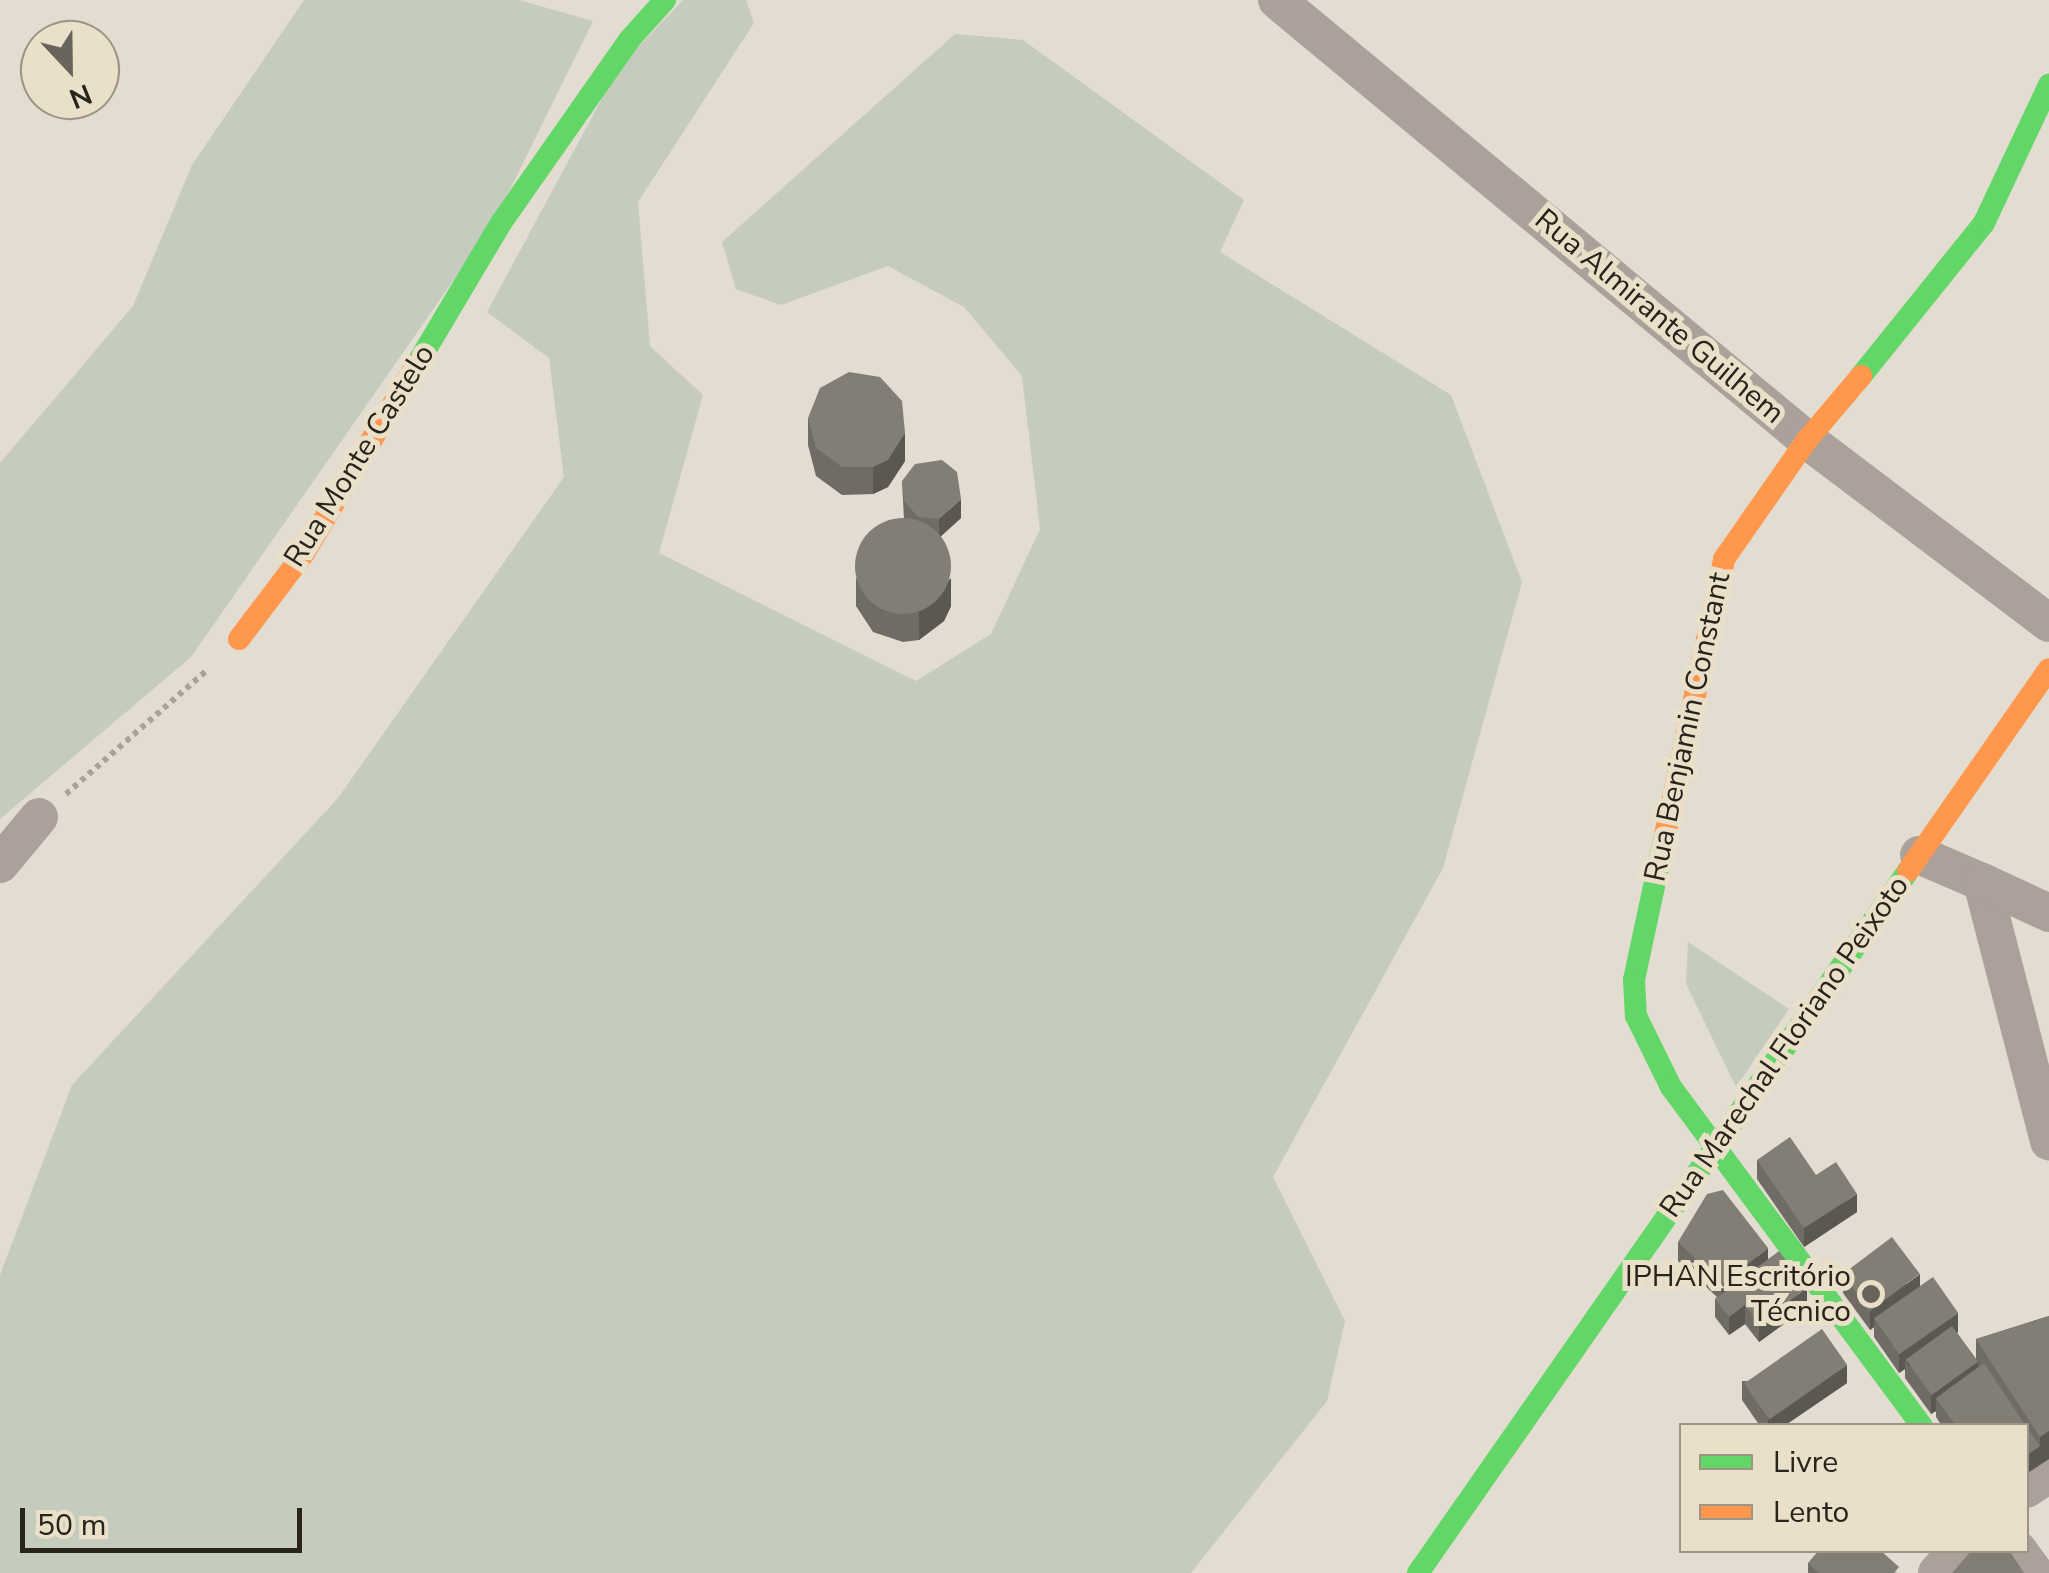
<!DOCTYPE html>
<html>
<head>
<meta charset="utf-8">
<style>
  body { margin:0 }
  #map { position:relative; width:2049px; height:1573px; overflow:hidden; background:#e2dcd1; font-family:"Nunito Sans",sans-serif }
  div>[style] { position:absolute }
  .green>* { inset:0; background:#c5ccbe }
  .path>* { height:6px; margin-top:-3px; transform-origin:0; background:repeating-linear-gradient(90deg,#a9a19b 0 5px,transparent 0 10px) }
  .street>* { height:38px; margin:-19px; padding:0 19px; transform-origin:19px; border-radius:19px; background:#aca09b }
  .fast>* { height:22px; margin:-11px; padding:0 11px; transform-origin:11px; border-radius:11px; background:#63d668 }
  .slow>* { height:22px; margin:-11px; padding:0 11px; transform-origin:11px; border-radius:11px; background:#ff974d }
  .wall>* { inset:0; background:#706c65 }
  .shaded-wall>* { inset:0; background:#5b5852 }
  .building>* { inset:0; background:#827d75; transform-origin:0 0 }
  .round { border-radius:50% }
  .dots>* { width:28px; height:28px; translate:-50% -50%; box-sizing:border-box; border:5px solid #eadfc9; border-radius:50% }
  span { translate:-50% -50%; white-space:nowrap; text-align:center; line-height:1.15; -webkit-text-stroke:10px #eadfc9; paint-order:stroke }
  .street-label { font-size:30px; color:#28241c }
  .poi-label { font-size:30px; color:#28241c }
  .right { translate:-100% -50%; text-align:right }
  .legend { position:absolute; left:1679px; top:1423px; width:350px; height:130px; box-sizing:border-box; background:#eadfc9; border:2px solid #9c9484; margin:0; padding:12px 18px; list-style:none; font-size:30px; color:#28241c }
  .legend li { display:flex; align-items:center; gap:20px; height:50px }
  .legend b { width:50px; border:2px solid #9c9484 }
  .north { position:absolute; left:20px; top:20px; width:100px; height:100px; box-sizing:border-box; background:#eadfc9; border:2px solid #9c9484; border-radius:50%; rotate:158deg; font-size:28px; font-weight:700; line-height:40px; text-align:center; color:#28241c }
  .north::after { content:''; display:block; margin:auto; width:35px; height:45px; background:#69645b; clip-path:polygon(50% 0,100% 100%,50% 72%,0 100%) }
  .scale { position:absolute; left:20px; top:1508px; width:282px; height:45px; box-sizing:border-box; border:5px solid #28241c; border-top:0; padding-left:12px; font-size:30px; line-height:35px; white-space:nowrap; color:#28241c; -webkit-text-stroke:8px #eadfc9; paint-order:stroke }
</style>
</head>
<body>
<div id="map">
  <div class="green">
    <div style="clip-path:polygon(304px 0,519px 0,593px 21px,494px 222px,191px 657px,0 819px,0 463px,133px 306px,192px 165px)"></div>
    <div style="clip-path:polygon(683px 0,746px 0,754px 23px,638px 202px,650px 346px,703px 395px,659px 553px,916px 681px,991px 634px,1040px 529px,1022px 376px,964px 307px,888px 266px,781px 305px,736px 289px,722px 242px,955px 34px,1023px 40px,1244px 200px,1220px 252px,1451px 395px,1522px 582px,1443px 868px,1273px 1177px,1345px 1321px,1327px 1401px,1191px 1573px,0 1573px,0 1275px,72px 1085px,338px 798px,564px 477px,549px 358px,487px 312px,619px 67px)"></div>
    <div style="clip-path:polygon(1688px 942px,1789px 1009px,1736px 1087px,1686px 984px)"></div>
  </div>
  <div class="path">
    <div style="left:66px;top:794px;width:188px;rotate:-41.3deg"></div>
  </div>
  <div class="street">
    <div style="left:1277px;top:0;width:689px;rotate:39.7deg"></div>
    <div style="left:1807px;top:440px;width:303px;rotate:37.1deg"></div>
    <div style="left:1919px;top:855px;width:69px;rotate:23.2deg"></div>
    <div style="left:1982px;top:882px;width:268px;rotate:75.5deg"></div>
    <div style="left:0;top:864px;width:61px;rotate:-50.3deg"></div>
    <div style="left:1982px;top:882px;width:74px;rotate:24.8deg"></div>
    <div style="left:2026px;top:1489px;width:27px;rotate:-33deg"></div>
    <div style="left:2018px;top:1550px;width:29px;rotate:54deg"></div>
    <div style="left:1937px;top:1573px;width:30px;rotate:-49deg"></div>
  </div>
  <div class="fast">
    <div style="left:417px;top:364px;width:164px;rotate:-59.2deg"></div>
    <div style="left:501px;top:223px;width:223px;rotate:-55deg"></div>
    <div style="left:629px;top:40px;width:54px;rotate:-48deg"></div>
    <div style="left:1861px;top:376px;width:196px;rotate:-51.2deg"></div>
    <div style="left:1984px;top:223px;width:153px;rotate:-64.8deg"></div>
    <div style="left:1665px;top:835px;width:148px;rotate:102.1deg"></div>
    <div style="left:1634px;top:980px;width:36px;rotate:87deg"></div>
    <div style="left:1636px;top:1016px;width:79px;rotate:63.8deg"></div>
    <div style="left:1671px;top:1087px;width:422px;rotate:53.5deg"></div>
    <div style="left:1418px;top:1573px;width:856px;rotate:-55.08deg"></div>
  </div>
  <div class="slow">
    <div style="left:239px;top:639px;width:108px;rotate:-52.9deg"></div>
    <div style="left:304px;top:553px;width:220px;rotate:-59.1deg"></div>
    <div style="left:1665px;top:835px;width:282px;rotate:-77.9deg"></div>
    <div style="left:1724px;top:559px;width:145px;rotate:-55.1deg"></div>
    <div style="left:1807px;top:440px;width:84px;rotate:-49.8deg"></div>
    <div style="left:1908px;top:871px;width:246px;rotate:-55.1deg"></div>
  </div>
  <div class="wall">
    <div style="clip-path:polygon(808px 418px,905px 461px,888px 487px,873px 494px,842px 495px,816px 476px,808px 445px)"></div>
    <div style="clip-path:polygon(902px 481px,961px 518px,940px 537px,951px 606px,944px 621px,919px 640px,903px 642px,873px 632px,856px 606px,856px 579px,904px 519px)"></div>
    <div style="clip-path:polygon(1757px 1160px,1816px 1175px,1857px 1212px,1804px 1247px,1757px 1179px)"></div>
    <div style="clip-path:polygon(1678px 1242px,1768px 1259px,1807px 1307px,1759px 1342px,1745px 1324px,1729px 1335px,1715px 1317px,1715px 1299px,1717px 1297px,1678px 1261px)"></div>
    <div style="clip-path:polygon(1843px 1275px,1920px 1286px,1958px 1332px,1957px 1333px,1976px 1359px,1976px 1339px,2049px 1316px,2049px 1459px,2026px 1474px,2026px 1426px,1942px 1426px,1936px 1417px,1936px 1411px,1931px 1414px,1905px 1378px,1905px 1369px,1899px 1373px,1874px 1337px,1874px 1327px,1870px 1330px,1843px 1293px)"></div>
    <div style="clip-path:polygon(1742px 1381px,1847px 1383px,1784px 1426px,1760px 1426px,1742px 1400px)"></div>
    <div style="clip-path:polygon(1808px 1563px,1899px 1573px,1808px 1573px)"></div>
  </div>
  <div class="shaded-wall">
    <div style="clip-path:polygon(905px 433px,905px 461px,888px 487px,873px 494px,873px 467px)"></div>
    <div style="clip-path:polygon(961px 499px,961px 518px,939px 538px,939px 519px)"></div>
    <div style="clip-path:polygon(951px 578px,951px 606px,944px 621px,919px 640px,919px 612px)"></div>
    <div style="clip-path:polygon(1857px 1194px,1857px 1212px,1804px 1247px,1804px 1228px)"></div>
    <div style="clip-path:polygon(1768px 1248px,1768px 1267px,1722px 1302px,1722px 1284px)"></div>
    <div style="clip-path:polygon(1920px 1274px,1920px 1293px,1874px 1319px,1874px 1327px,1870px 1330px,1870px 1311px)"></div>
    <div style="clip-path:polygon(1807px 1288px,1807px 1307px,1759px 1342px,1759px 1323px)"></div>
    <div style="clip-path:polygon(1745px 1305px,1745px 1324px,1729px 1335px,1729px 1317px)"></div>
    <div style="clip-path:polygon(1958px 1313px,1958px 1332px,1909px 1366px,1905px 1359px,1905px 1369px,1899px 1373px,1899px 1354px)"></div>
    <div style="clip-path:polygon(1978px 1362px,1978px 1381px,1936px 1398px,1936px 1411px,1931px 1414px,1931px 1395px)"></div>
    <div style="clip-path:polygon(1847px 1365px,1847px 1383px,1784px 1426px,1768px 1426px,1768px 1417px)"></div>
    <div style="clip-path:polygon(2049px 1431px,2049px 1459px,2026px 1474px,2026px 1456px,2040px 1446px,2040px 1437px)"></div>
  </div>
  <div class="building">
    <div style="clip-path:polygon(849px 372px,880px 377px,902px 401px,905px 433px,888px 460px,873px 467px,842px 467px,816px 448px,808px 418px,820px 388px)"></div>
    <div style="clip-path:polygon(942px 460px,957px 472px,961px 499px,939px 519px,918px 517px,904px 501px,902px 481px,915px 464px)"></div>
    <div class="round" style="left:855px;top:518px;width:96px;height:96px"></div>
    <div style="clip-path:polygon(1790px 1137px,1816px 1175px,1836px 1162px,1857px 1194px,1804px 1228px,1757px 1160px)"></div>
    <div style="clip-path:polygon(1723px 1190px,1768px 1248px,1722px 1284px,1678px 1242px,1707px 1194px)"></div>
    <div style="left:1892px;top:1237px;width:46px;height:62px;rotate:53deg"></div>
    <div style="clip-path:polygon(1779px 1251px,1807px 1288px,1759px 1323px,1745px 1305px,1729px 1317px,1715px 1299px)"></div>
    <div style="left:1933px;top:1277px;width:44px;height:72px;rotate:55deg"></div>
    <div style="clip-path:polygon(2049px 1316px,2049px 1431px,2040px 1437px,1976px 1339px)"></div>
    <div style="left:1952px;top:1326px;width:44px;height:57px;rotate:54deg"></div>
    <div style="left:1822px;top:1329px;width:44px;height:95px;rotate:55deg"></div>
    <div style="clip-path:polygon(1984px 1363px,2026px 1426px,1956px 1426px,1936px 1398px)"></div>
    <div style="clip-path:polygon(2026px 1426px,2040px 1446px,2026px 1456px)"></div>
    <div style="clip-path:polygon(1819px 1550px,1880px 1550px,1899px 1567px,1894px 1573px,1819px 1573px,1808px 1563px)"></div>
    <div style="clip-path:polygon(1972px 1550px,2009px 1550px,2024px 1573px,1952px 1573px)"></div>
  </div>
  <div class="dots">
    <div style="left:1871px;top:1294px;background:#69645b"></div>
  </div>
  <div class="street-label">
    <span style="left:1659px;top:317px;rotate:40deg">Rua Almirante Guilhem</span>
    <span style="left:360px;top:456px;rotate:-58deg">Rua Monte Castelo</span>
    <span style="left:1688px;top:727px;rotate:-78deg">Rua Benjamin Constant</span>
    <span style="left:1785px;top:1047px;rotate:-55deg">Rua Marechal Floriano Peixoto</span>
  </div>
  <div class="poi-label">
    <span class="right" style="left:1851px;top:1294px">IPHAN Escritório<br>Técnico</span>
  </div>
  <ul class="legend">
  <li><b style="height:12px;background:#63d668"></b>Livre</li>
  <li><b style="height:12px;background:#ff974d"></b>Lento</li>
  </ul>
  <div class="north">N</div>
  <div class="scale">50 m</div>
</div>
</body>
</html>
